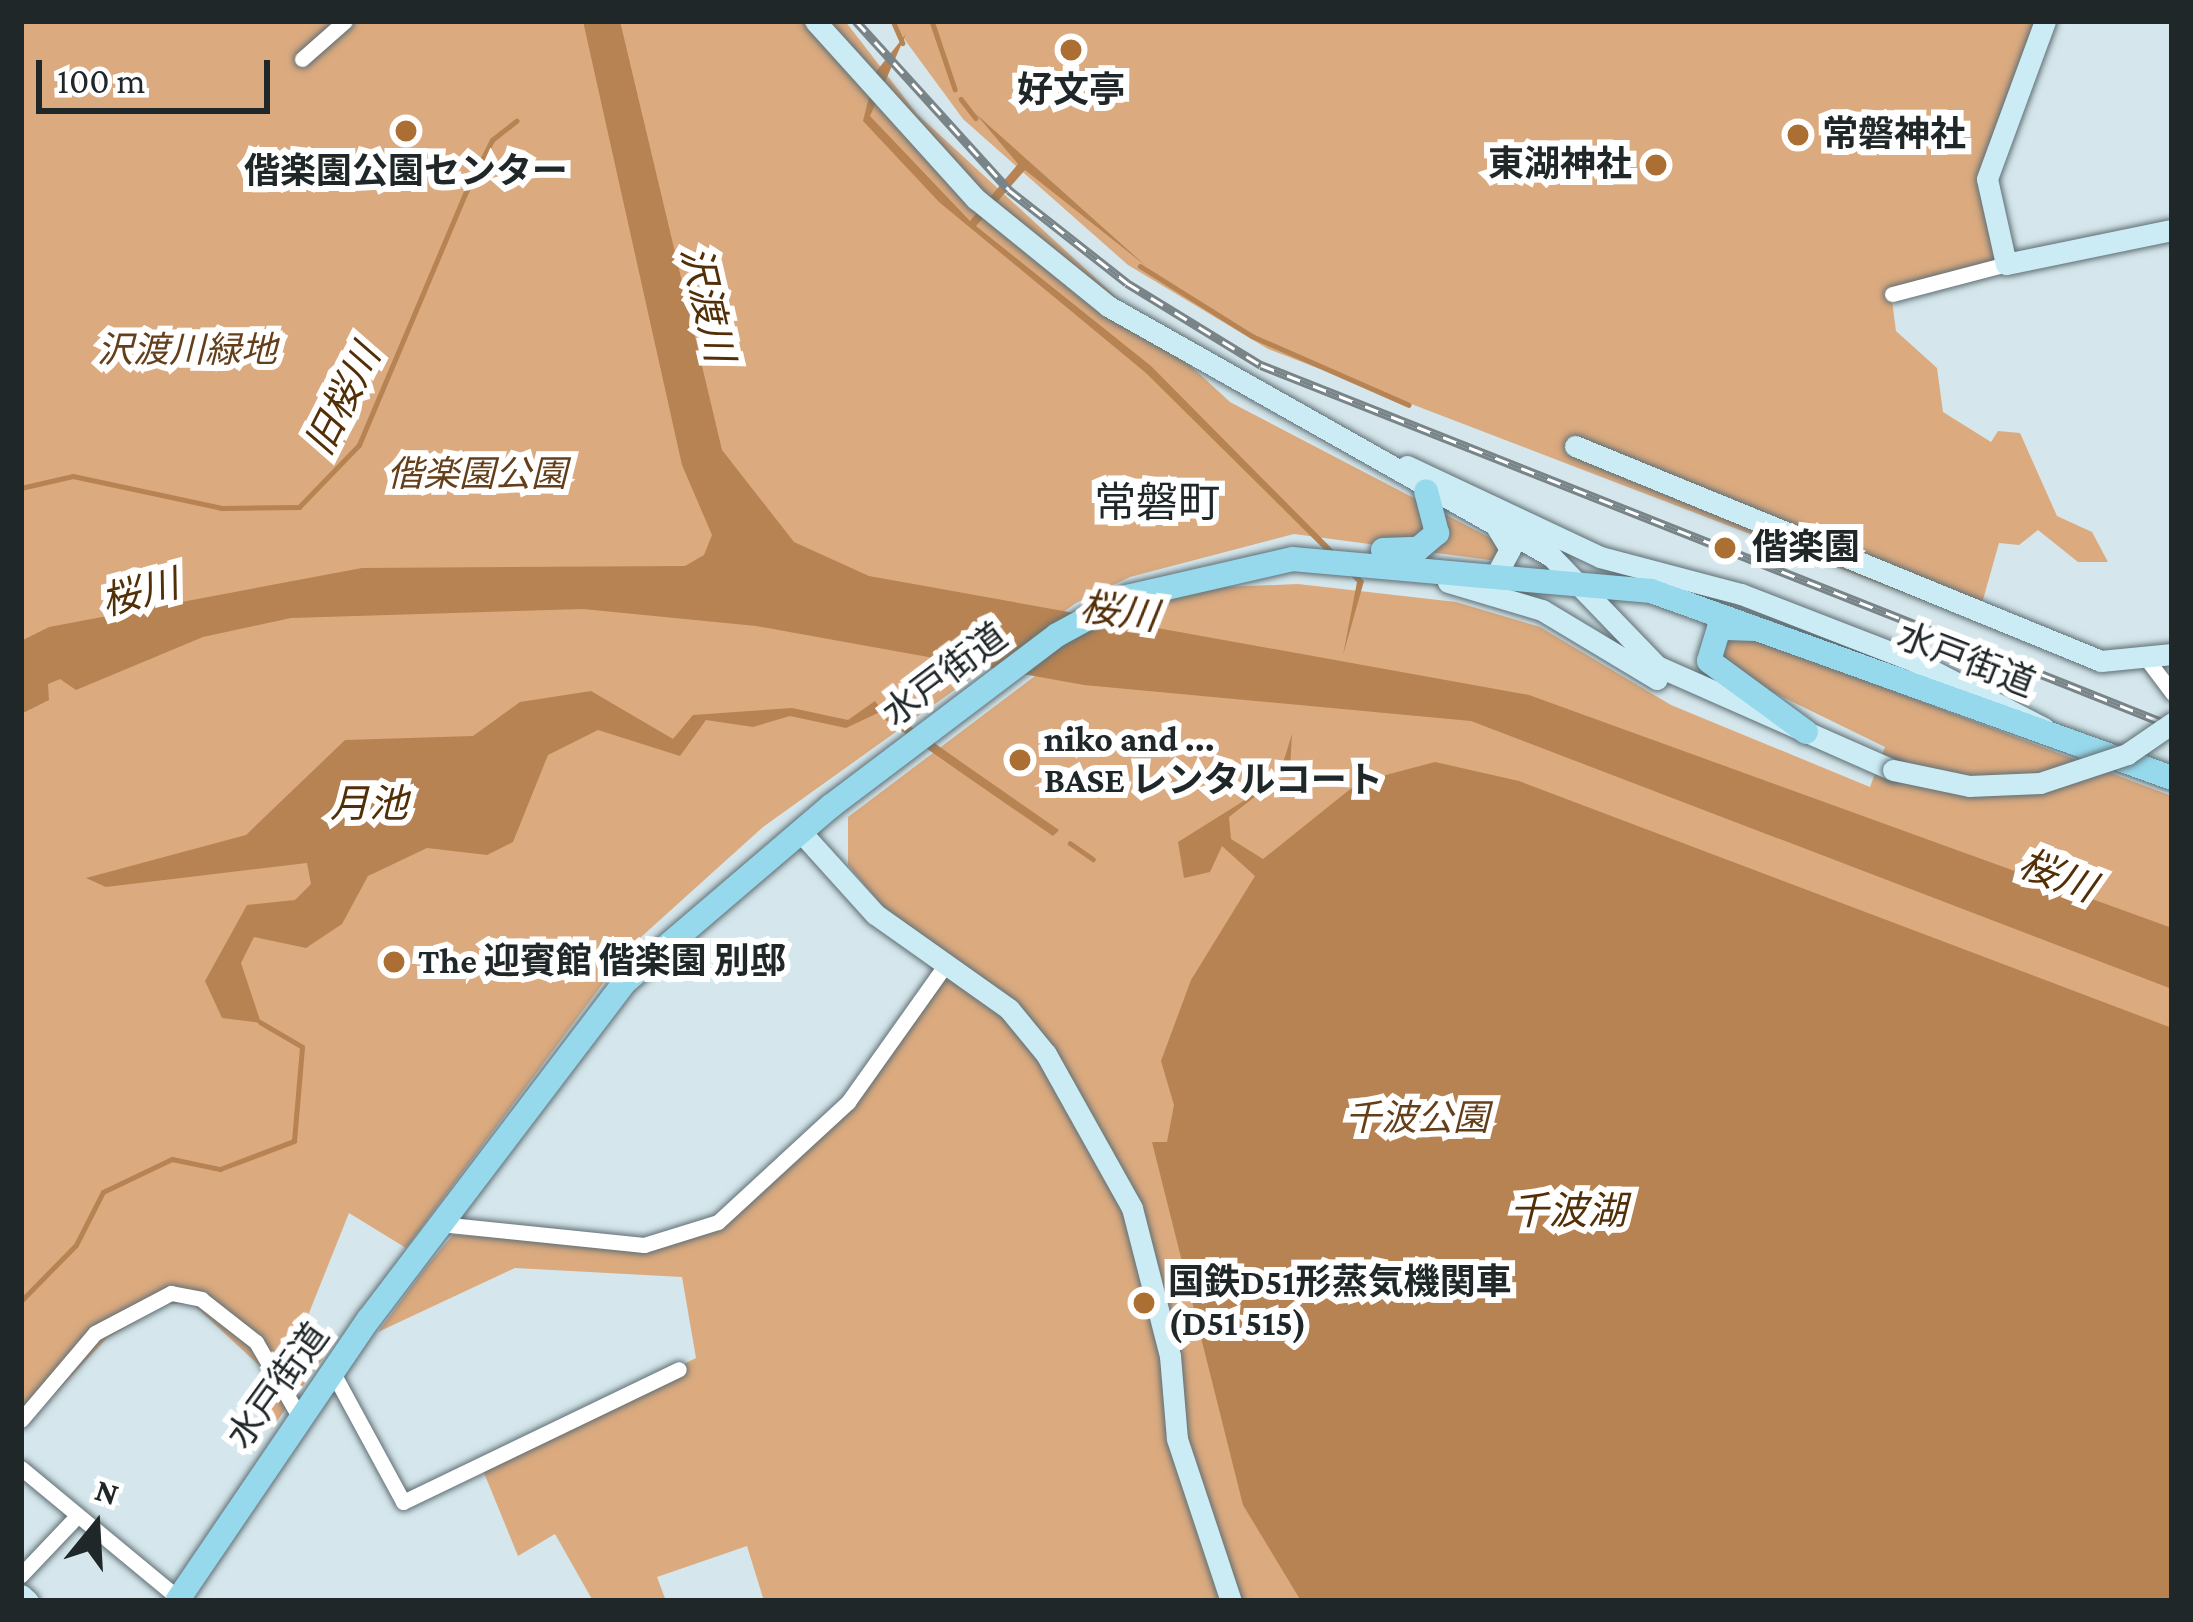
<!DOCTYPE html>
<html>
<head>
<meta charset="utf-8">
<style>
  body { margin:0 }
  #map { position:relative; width:2193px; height:1622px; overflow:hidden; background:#d5e7ec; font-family:"Crimson Pro","Noto Sans JP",serif }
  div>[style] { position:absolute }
  .green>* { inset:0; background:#dbaa7f }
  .water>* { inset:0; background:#b88352 }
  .stream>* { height:4.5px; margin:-2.25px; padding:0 2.25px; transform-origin:2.25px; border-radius:2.25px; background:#b88352 }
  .roads { filter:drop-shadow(0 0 3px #5f6e74) drop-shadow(0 0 3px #5f6e74) }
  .street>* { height:15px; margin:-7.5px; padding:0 7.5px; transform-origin:7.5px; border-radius:7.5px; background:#fff }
  .secondary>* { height:21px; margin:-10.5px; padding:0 10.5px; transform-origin:10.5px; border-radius:10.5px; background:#cbecf5 }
  .primary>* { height:24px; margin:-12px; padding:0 12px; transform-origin:12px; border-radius:12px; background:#97d9ec }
  .rail>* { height:9px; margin-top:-4.5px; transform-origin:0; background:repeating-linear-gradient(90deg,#fff 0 14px,#788488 0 28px); box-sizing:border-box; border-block:3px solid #788488 }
  .bridges { filter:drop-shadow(0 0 3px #5f6e74) drop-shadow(0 0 3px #5f6e74) }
  .secondary-bridge>* { height:21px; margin:-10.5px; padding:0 10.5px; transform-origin:10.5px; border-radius:10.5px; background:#cbecf5 }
  .dots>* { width:33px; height:33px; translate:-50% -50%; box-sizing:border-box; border:6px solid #fff; border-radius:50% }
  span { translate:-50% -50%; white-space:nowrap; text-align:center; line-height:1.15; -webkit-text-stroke:12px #fff; paint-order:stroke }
  .poi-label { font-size:36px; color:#202729; font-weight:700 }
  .left { translate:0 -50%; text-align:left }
  .right { translate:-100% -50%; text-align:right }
  .park-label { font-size:36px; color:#653f1a; font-style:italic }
  .street-label { font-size:36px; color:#202729 }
  .water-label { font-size:39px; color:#532f07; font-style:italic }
  .quarter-label { font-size:42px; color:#202729 }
  .frame { position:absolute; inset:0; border:24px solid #202729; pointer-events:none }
  .north { position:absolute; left:36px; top:1466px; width:120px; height:120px; -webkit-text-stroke:9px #fff; paint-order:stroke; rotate:18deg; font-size:33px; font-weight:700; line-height:48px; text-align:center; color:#202729 }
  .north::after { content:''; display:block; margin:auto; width:42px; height:54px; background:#202729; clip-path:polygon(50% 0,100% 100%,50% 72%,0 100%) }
  .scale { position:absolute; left:36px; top:60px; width:234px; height:54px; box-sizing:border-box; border:6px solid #202729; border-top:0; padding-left:15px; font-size:36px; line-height:42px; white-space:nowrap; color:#202729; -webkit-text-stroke:9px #fff; paint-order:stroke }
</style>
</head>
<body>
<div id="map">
  <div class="green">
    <div style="clip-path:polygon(21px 21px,845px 21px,917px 114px,1230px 402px,1502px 544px,1497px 561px,1294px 534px,1130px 577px,1076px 603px,763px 827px,630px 947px,406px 1248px,349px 1213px,303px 1328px,329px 1350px,271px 1429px,262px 1368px,193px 1304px,166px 1304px,107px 1338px,21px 1430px)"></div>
    <div style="clip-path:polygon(891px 21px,2039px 21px,1984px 179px,2003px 264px,1891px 293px,1896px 331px,1937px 368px,1943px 412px,1991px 442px,1998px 431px,2020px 433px,2057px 516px,2092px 532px,2108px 562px,2078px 562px,2038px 530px,2019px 545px,1999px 543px,1977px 621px,1268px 349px,1128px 265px,963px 119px)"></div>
    <div style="clip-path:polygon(1298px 584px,1456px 602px,1540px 627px,1671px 705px,1870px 787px,1885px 747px,1729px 671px,1719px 653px,1727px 639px,1750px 637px,2172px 796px,2172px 1601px,764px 1601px,747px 1546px,657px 1577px,666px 1601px,593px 1601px,555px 1534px,518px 1556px,480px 1463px,696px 1358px,682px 1277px,515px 1268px,378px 1332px,427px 1266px,453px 1235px,644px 1245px,718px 1222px,848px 1102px,942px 977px,848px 865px,848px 817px,1104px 624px,1199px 588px)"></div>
  </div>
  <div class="water">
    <div style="clip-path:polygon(583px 21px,620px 21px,722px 450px,794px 542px,869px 576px,1529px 695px,2172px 928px,2172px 989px,1471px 721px,1084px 685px,756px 626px,583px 609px,291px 618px,203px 637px,76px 690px,60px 679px,48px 684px,49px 700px,21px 714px,21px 641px,49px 627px,362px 568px,685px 566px,704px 555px,712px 535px,682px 465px)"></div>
    <div style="clip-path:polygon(906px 34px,870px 116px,970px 221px,1018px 164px,976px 114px,1146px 266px,1025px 170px,976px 226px,1151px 366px,1364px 581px,1343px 655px,1357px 582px,1146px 373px,939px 202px,863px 121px,875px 73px)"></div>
    <div style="clip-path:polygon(591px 691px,673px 739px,693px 715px,792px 708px,848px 720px,875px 701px,882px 711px,846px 728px,790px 716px,753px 727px,706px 720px,680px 756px,598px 730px,548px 755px,513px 842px,487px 855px,427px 848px,368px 876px,342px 924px,306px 948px,254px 937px,241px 963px,261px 1023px,222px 1018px,205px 981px,247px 905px,295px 900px,311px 884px,307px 863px,106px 887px,86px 878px,246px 835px,345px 740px,473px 736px,520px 702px)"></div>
    <div style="clip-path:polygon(889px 711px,964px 764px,1059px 830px,1053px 836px,976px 783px,883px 718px)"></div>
    <div style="clip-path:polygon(1292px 734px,1290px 769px,1229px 817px,1231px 839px,1263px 859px,1359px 782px,1435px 762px,1519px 781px,2172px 1028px,2172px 1601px,1301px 1601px,1243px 1505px,1152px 1142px,1167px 1142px,1174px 1105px,1161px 1061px,1191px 980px,1255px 876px,1222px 846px,1210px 872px,1184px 878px,1178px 842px,1250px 797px,1283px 763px)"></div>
  </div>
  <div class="stream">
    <div style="left:893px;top:21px;width:24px;rotate:66deg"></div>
    <div style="left:932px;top:21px;width:72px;rotate:71.3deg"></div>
    <div style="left:961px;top:99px;width:24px;rotate:52deg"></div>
    <div style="left:1140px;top:266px;width:132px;rotate:32deg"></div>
    <div style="left:1252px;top:336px;width:171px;rotate:23.7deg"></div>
    <div style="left:21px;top:488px;width:53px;rotate:-13deg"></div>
    <div style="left:73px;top:476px;width:152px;rotate:12.1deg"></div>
    <div style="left:222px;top:508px;width:77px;rotate:-0.7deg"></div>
    <div style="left:299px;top:507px;width:86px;rotate:-45.9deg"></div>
    <div style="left:359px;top:445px;width:272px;rotate:-67.1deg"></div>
    <div style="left:465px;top:194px;width:60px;rotate:-63.4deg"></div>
    <div style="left:492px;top:140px;width:31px;rotate:-38deg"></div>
    <div style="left:1070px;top:843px;width:28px;rotate:35deg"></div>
    <div style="left:21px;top:1301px;width:78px;rotate:-45.5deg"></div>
    <div style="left:76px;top:1245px;width:59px;rotate:-63deg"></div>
    <div style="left:103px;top:1192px;width:76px;rotate:-25.6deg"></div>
    <div style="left:172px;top:1159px;width:49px;rotate:11.8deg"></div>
    <div style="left:220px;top:1169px;width:79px;rotate:-20.7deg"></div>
    <div style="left:294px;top:1141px;width:94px;rotate:-85.1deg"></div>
    <div style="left:302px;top:1047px;width:48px;rotate:-149.7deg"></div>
  </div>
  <div class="roads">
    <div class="street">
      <div style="left:302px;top:59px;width:57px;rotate:-41.5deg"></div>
      <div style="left:1892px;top:294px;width:118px;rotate:-14.7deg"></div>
      <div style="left:2149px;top:662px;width:39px;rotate:53deg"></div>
      <div style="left:440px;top:1224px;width:205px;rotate:5.9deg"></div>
      <div style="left:644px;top:1245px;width:77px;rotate:-17.3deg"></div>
      <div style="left:718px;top:1222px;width:177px;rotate:-42.7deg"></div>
      <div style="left:848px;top:1102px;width:166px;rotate:-54.6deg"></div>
      <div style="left:332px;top:1371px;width:149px;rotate:61.5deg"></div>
      <div style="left:403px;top:1502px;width:306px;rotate:-25.7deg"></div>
      <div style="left:21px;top:1420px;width:114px;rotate:-49.6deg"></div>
      <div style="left:95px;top:1333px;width:86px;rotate:-27.8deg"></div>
      <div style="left:171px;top:1293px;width:31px;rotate:11deg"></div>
      <div style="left:201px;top:1299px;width:70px;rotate:38deg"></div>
      <div style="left:256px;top:1342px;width:88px;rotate:59.9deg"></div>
      <div style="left:21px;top:1468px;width:209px;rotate:39.6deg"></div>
      <div style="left:21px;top:1575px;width:80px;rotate:-46.5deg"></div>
    </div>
    <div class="secondary">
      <div style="left:815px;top:21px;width:240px;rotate:47.9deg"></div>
      <div style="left:976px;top:199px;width:170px;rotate:39deg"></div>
      <div style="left:1108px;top:306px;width:509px;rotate:29.44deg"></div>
      <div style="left:1551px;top:556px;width:153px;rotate:46.1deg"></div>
      <div style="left:1657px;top:666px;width:258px;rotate:23.8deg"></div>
      <div style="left:2045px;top:21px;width:168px;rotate:110.2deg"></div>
      <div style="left:1987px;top:179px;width:87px;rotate:77.4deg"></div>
      <div style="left:2006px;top:264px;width:169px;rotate:-11.6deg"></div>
      <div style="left:1575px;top:446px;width:568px;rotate:22.23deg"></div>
      <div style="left:2101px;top:661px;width:71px;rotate:-5.6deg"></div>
      <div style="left:1407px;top:466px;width:213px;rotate:25.2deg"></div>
      <div style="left:1600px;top:557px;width:146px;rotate:14.7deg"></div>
      <div style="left:1741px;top:594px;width:188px;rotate:21.2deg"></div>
      <div style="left:1916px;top:662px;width:144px;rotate:27.3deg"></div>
      <div style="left:1496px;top:526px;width:27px;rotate:59deg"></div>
      <div style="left:1510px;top:549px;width:30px;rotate:118deg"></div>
      <div style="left:1448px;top:582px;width:98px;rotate:16.6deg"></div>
      <div style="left:1542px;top:610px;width:134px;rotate:31deg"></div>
      <div style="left:800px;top:831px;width:112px;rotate:47.9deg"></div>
      <div style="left:875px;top:914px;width:164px;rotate:35.3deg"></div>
      <div style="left:1009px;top:1009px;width:58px;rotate:50.6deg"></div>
      <div style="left:1046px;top:1054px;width:176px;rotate:60.8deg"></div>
      <div style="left:1132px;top:1208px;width:153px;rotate:75.6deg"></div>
      <div style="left:1170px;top:1356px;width:83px;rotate:85.2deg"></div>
      <div style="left:1177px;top:1439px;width:171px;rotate:71.6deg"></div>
      <div style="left:21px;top:1595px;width:9px;rotate:41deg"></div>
    </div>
    <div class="primary">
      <div style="left:1383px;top:550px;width:35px;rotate:-2deg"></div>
      <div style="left:1418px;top:549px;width:25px;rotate:-40deg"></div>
      <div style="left:1437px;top:533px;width:43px;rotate:-104.7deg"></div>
      <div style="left:1755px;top:629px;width:36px;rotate:-178deg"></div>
      <div style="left:1719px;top:628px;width:34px;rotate:107deg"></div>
      <div style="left:1709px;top:661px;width:120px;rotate:36.2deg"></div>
      <div style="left:177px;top:1601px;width:341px;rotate:-55.8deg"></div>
      <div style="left:369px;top:1319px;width:425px;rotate:-52.8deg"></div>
      <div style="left:626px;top:981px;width:270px;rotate:-40.5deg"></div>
      <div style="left:831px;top:806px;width:283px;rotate:-37.1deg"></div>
      <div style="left:1057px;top:635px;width:80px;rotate:-28.5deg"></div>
      <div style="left:1127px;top:597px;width:170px;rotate:-12.9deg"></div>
      <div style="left:1293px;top:559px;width:359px;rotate:5.1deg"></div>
      <div style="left:1651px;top:591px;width:554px;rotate:19.74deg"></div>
    </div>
  </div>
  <div class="rail">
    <div style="left:856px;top:21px;width:228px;rotate:47.8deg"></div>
    <div style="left:1009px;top:190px;width:150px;rotate:38.2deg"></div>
    <div style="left:1127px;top:283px;width:157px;rotate:31.5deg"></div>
    <div style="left:1261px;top:365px;width:980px;rotate:21.62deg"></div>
  </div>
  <div class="bridges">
    <div class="secondary-bridge">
      <div style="left:1893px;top:770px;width:78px;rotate:11.9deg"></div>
      <div style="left:1969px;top:786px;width:71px;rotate:-2.4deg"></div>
      <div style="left:2040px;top:783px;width:92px;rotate:-18.4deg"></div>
      <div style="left:2127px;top:754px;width:55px;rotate:-34.6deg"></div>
    </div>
  </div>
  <div class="dots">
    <div style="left:1071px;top:50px;background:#ac6f33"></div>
    <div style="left:406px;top:131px;background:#ac6f33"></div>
    <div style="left:1798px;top:135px;background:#ac6f33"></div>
    <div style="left:1656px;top:165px;background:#ac6f33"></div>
    <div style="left:1725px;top:548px;background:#ac6f33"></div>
    <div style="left:1020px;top:760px;background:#ac6f33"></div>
    <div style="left:394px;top:962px;background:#ac6f33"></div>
    <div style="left:1144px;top:1303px;background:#ac6f33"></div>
  </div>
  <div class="poi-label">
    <span style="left:1071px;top:91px">好文亭</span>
    <span class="left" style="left:1822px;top:135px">常磐神社</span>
    <span class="right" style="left:1632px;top:165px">東湖神社</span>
    <span style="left:406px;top:172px">偕楽園公園センター</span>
    <span class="left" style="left:1752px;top:548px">偕楽園</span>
    <span class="left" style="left:1044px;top:760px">niko and ...<br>BASE レンタルコート</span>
    <span class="left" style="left:418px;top:962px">The 迎賓館 偕楽園 別邸</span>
    <span class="left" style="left:1168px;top:1303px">国鉄D51形蒸気機関車<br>(D51 515)</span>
  </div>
  <div class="park-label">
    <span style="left:187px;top:351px">沢渡川緑地</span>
    <span style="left:477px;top:475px">偕楽園公園</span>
    <span style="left:1417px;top:1119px">千波公園</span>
  </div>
  <div class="street-label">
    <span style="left:1966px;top:660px;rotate:21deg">水戸街道</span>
    <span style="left:945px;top:675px;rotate:-37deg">水戸街道</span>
    <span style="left:278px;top:1386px;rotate:-54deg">水戸街道</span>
  </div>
  <div class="water-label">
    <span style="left:707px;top:304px;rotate:77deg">沢渡川</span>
    <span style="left:343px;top:400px;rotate:-63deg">旧桜川</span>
    <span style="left:140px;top:593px;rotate:-15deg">桜川</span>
    <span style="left:1119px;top:612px;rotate:8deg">桜川</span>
    <span style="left:369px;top:804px">月池</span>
    <span style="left:2057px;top:876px;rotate:21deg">桜川</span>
    <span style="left:1568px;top:1211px">千波湖</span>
  </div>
  <div class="quarter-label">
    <span style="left:1157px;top:503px">常磐町</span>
  </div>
  <div class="frame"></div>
  <div class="north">N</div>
  <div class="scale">100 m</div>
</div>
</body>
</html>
